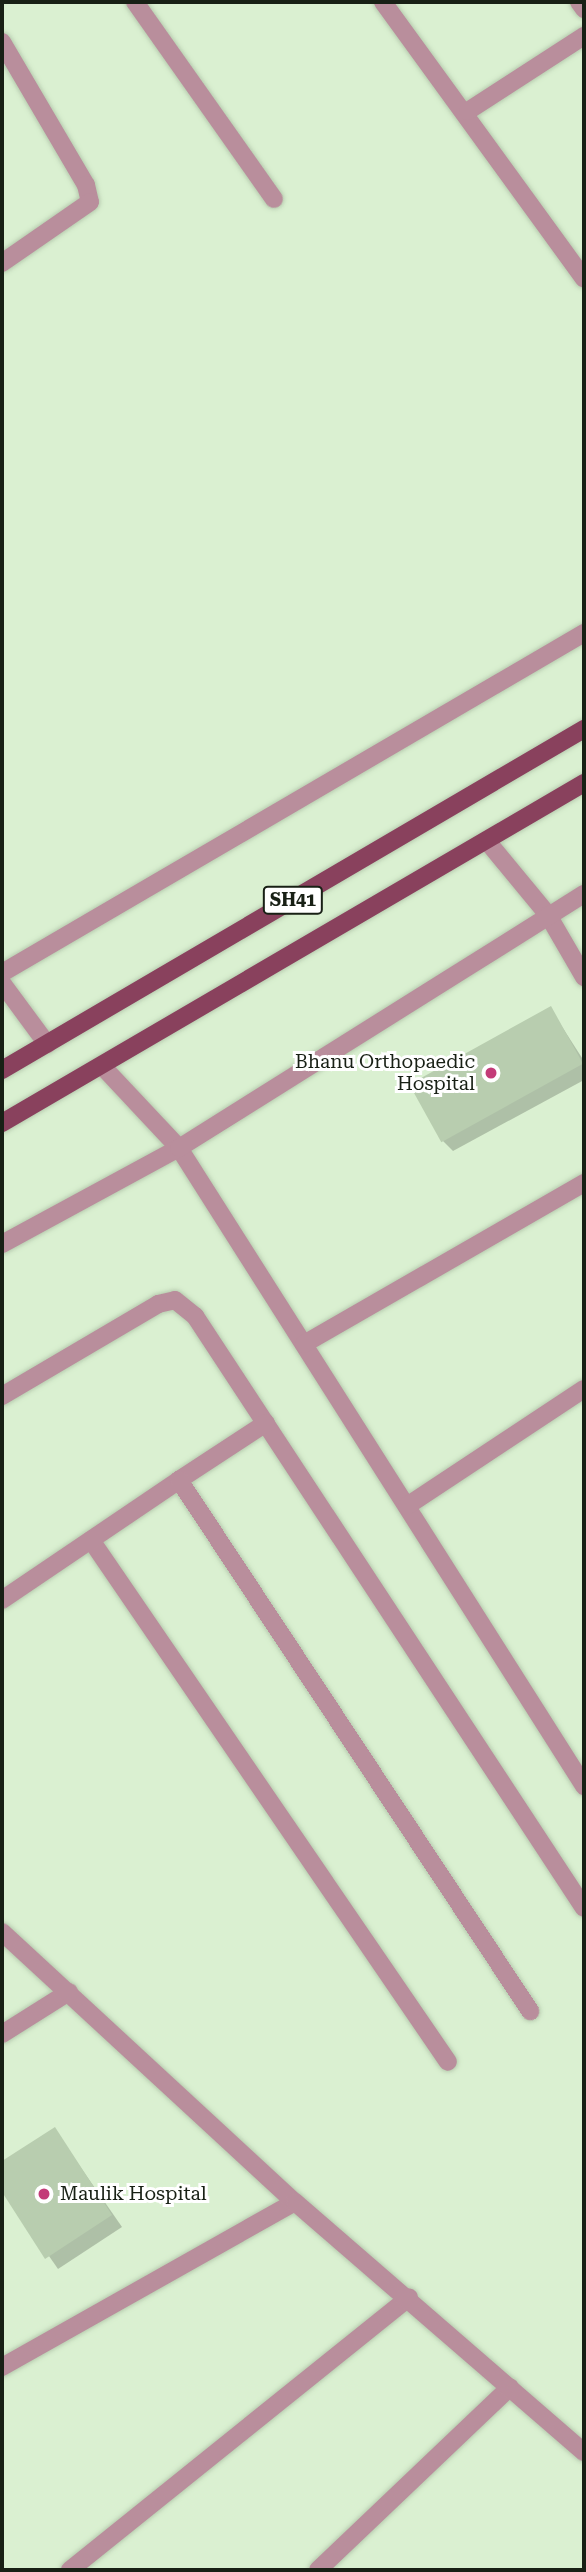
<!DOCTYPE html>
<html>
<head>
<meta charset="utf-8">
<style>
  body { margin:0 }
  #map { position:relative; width:586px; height:2572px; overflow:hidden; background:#daf0d1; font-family:"Roboto Serif",serif }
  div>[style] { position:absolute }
  .shadow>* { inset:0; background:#0003 }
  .building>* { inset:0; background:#b8cdaf; transform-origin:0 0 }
  .roads { filter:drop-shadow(0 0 2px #b7cbaf) drop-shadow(0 0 2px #b7cbaf) }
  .minor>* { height:18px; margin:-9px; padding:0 9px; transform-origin:9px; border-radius:9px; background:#b98e9c }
  .tertiary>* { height:18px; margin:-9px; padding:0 9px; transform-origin:9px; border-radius:9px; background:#b98e9c }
  .primary>* { height:18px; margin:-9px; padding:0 9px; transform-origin:9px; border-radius:9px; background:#89415d }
  .dots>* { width:19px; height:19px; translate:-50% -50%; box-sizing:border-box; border:4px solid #fff; border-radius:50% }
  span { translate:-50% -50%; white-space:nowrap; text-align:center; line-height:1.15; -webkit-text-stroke:6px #fff; paint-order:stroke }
  .shield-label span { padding:2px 5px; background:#fff; border:2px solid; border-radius:5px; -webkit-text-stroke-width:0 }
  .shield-label { font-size:18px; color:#182015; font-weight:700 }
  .poi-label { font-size:19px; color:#182015 }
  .right { translate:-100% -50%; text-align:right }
  .left { translate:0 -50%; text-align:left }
  .frame { position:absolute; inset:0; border:4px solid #182015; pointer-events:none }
</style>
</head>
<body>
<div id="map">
  <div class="shadow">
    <div style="clip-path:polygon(550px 1008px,584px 1061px,584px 1080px,453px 1151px,442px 1140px)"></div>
    <div style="clip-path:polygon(54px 2129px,122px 2227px,58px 2269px,2px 2188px,2px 2164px)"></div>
  </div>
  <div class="building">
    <div style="left:551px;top:1006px;width:66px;height:162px;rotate:61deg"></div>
    <div style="clip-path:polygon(55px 2127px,112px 2215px,45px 2259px,2px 2192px,2px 2161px)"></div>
  </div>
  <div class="roads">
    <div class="minor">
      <div style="left:135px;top:2px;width:241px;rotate:54.8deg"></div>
      <div style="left:383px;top:2px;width:342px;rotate:54deg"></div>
      <div style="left:579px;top:2px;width:9px;rotate:54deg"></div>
      <div style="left:2px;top:42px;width:166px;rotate:59.6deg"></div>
      <div style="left:86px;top:185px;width:17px;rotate:77deg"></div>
      <div style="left:90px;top:202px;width:107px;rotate:145.3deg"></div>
      <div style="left:468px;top:111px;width:138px;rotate:-32.9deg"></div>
      <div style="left:487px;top:841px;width:96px;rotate:50.5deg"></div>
      <div style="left:548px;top:915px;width:72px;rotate:59.9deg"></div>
      <div style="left:2px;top:973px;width:674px;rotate:-30.29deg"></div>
      <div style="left:2px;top:983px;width:76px;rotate:53.6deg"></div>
      <div style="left:103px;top:1067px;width:111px;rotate:46.8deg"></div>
      <div style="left:179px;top:1148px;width:756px;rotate:57.59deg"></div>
      <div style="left:2px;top:1244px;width:201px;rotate:-28.5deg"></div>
      <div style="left:179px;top:1148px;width:478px;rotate:-32.1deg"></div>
      <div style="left:304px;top:1344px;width:323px;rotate:-29.9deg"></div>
      <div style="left:2px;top:1396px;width:181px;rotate:-30.5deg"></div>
      <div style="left:158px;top:1304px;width:17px;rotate:-13deg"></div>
      <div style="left:175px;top:1300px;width:26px;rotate:39deg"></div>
      <div style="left:195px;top:1316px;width:708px;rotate:56.69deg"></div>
      <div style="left:179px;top:1480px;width:104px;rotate:-33.2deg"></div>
      <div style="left:407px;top:1506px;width:212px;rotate:-33.5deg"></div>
      <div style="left:91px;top:1540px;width:632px;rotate:55.63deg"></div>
      <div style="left:2px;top:1600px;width:214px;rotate:-34.1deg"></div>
      <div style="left:179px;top:1480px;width:637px;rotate:56.53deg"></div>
      <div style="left:2px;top:2034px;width:79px;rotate:-32.1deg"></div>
      <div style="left:2px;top:2367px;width:336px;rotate:-29.4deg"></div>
      <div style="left:70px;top:2570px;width:435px;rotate:-38.8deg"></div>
      <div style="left:318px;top:2570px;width:265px;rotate:-43.6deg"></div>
    </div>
    <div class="tertiary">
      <div style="left:2px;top:1932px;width:398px;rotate:42.7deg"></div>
      <div style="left:295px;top:2202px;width:382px;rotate:40.9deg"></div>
    </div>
    <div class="primary">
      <div style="left:2px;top:1070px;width:675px;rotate:-30.37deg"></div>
      <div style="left:2px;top:1123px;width:674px;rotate:-30.29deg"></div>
    </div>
  </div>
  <div class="dots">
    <div style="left:491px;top:1073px;background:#c33b78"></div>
    <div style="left:44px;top:2194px;background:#c33b78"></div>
  </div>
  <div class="shield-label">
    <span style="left:293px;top:900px">SH41</span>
  </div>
  <div class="poi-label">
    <span class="right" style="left:475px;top:1073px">Bhanu Orthopaedic<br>Hospital</span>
    <span class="left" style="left:60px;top:2194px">Maulik Hospital</span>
  </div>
  <div class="frame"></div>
</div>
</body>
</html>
